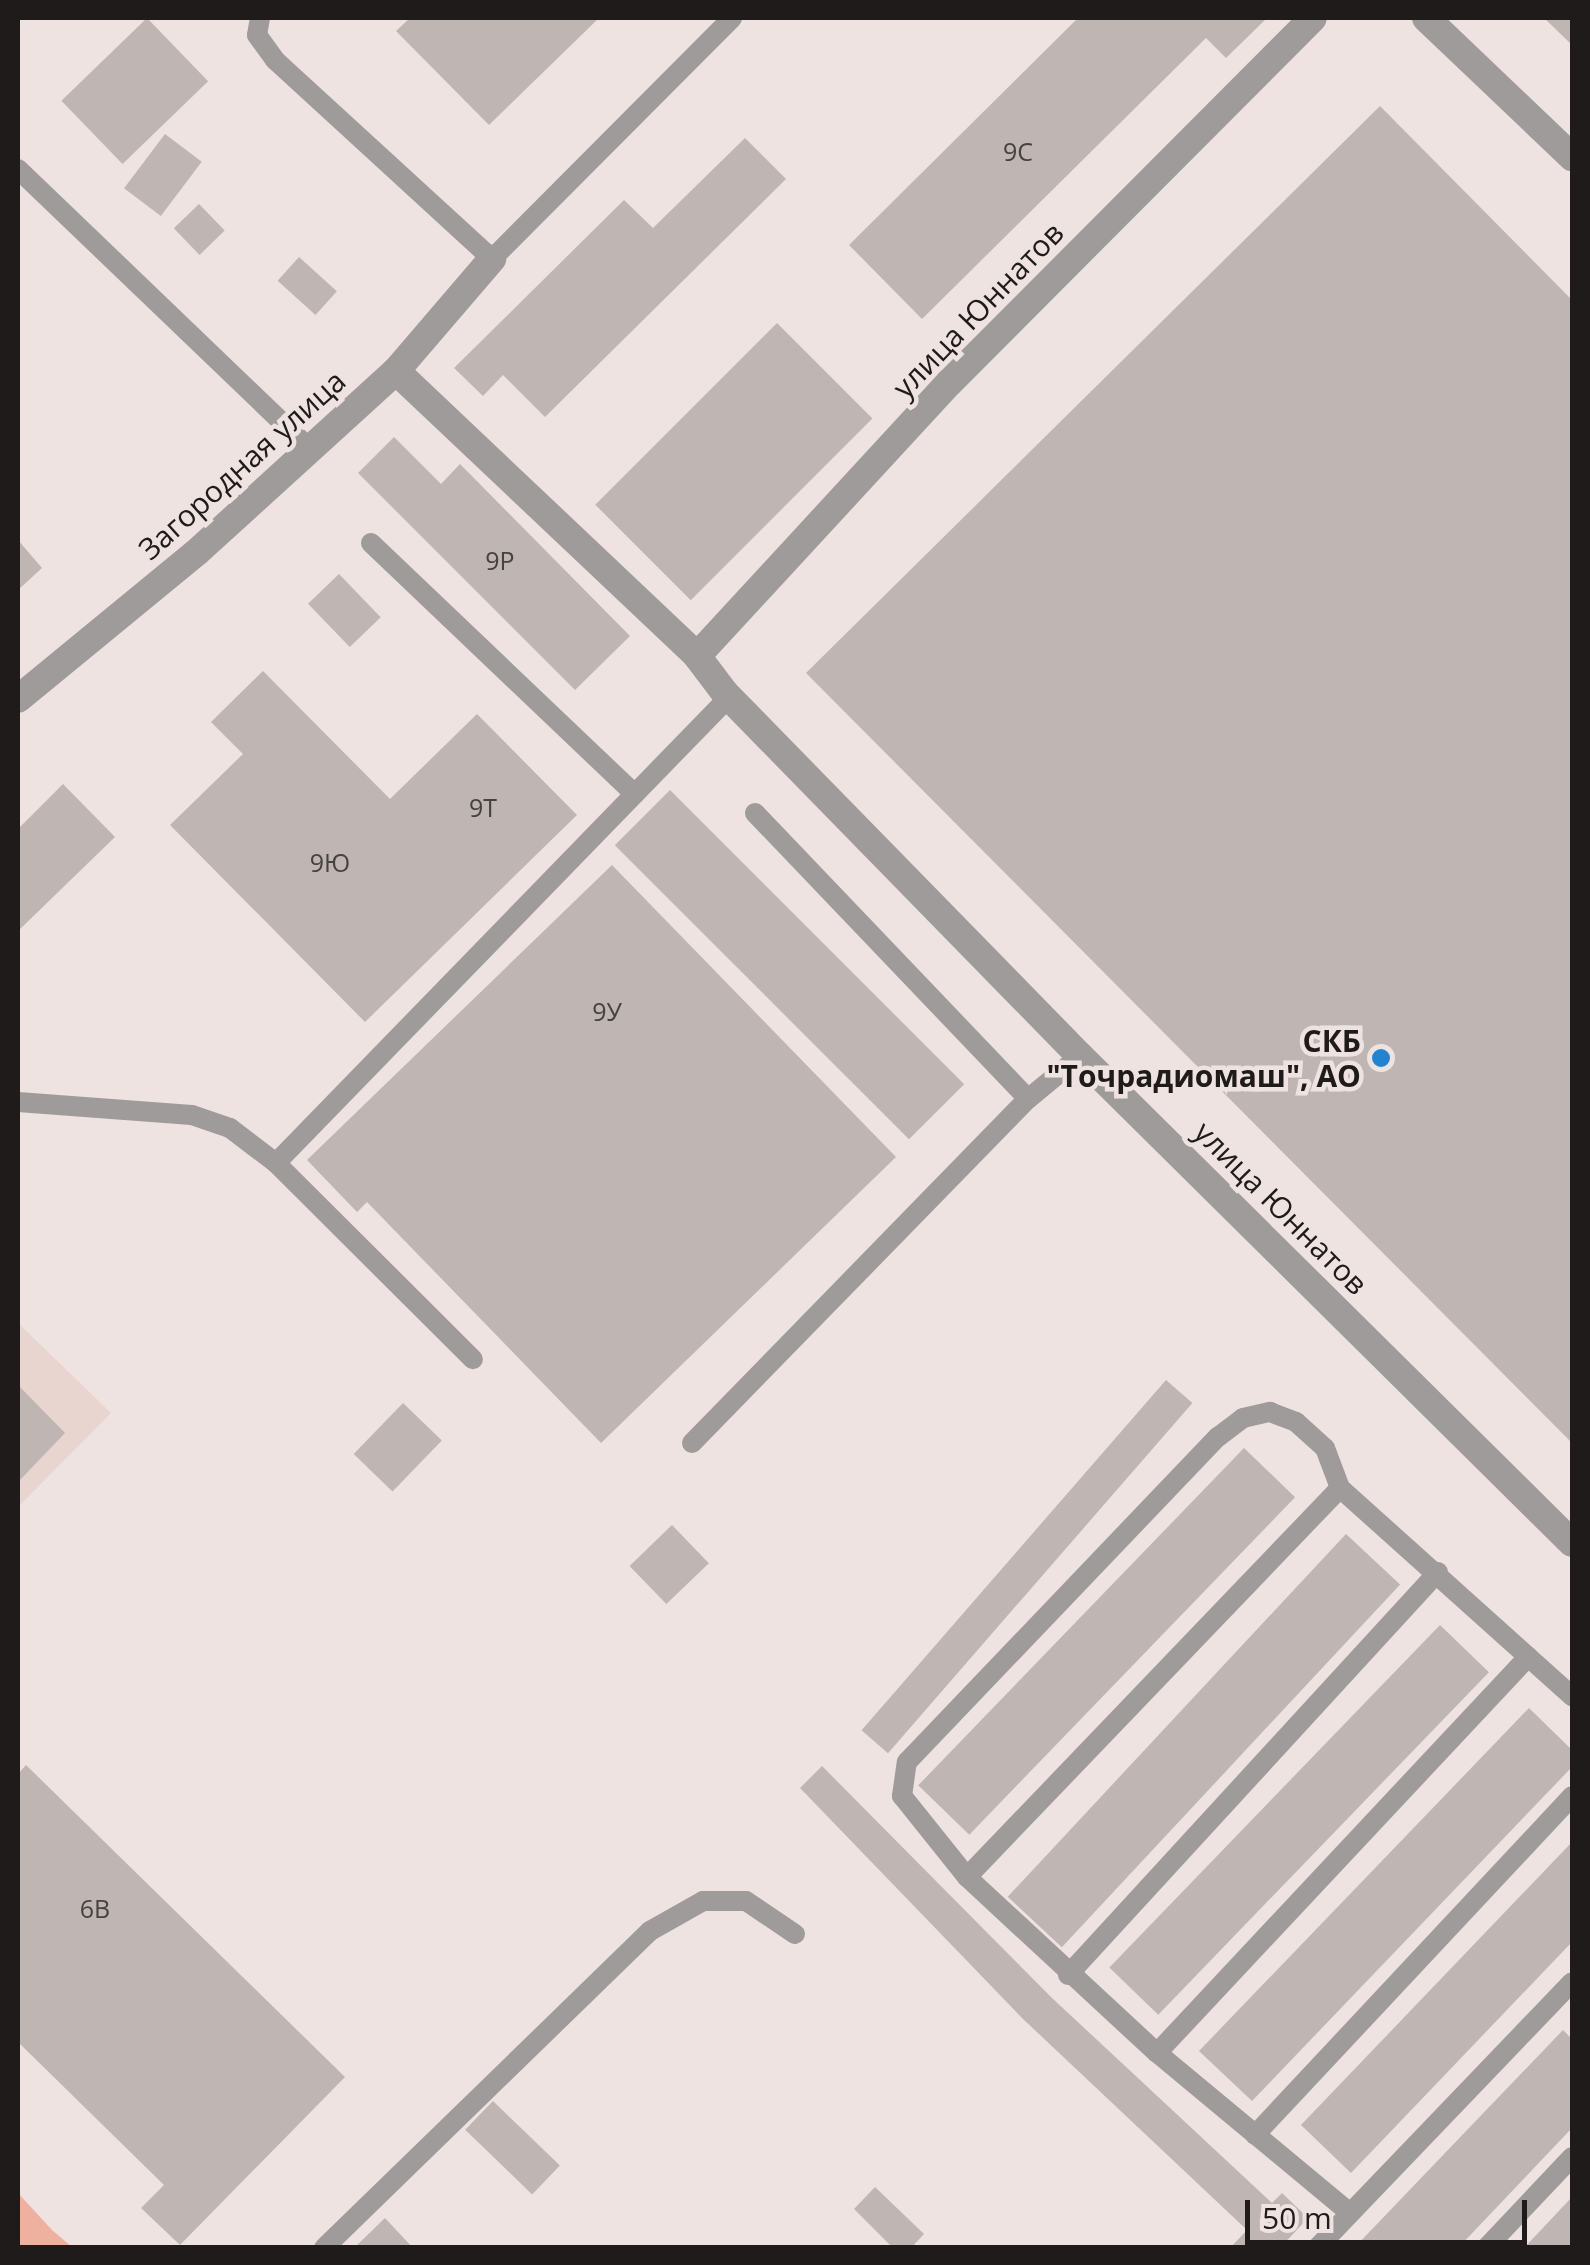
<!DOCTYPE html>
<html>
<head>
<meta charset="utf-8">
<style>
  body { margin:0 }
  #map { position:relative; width:1590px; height:2265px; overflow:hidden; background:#eee3e0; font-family:"Open Sans",sans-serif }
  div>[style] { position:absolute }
  .built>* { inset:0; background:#e8d5cf }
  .green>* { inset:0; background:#eeb19f }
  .building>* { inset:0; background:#bfb5b2; transform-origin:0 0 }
  .service>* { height:20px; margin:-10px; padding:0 10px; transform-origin:10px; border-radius:10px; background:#9f9b9a }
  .minor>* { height:28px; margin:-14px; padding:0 14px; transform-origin:14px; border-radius:14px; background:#9f9b9a }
  .dots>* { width:28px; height:28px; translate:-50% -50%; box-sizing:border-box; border:5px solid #eee3e0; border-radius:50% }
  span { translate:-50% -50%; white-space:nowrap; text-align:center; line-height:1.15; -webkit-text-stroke:9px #eee3e0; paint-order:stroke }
  .number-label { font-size:25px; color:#464240 }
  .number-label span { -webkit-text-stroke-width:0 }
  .street-label { font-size:30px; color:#1e1b1a }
  .poi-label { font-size:30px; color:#1e1b1a; font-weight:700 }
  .right { translate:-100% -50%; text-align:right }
  .frame { position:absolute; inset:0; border:20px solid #1e1b1a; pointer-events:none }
  .scale { position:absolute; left:1245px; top:2200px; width:282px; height:45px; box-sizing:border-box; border:5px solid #1e1b1a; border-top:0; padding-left:12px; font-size:30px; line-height:35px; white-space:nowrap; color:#1e1b1a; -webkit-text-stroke:8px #eee3e0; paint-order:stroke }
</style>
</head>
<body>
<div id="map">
  <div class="built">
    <div style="clip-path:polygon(18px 1323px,111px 1413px,18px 1507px)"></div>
  </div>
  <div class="green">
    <div style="clip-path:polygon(18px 2193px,52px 2230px,72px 2247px,18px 2247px)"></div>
  </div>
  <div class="building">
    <div style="left:147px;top:18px;width:88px;height:119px;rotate:46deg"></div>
    <div style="clip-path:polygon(410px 18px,599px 18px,489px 125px,396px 31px)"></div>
    <div style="clip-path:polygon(1078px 18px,1267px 18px,1226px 58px,1206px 38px,922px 319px,849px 245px)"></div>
    <div style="clip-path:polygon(1544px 18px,1572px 18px,1572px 45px)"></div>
    <div style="clip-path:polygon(1380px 106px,1572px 300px,1572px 1443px,806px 673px)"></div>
    <div style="left:165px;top:134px;width:46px;height:68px;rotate:37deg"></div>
    <div style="clip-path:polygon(745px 138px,786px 179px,545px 417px,503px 375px,483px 396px,454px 368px,624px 200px,653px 228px)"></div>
    <div style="left:199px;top:204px;width:37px;height:35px;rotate:46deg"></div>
    <div style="left:299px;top:257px;width:51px;height:32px;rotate:42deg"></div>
    <div style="left:777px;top:323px;width:135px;height:257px;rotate:45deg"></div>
    <div style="clip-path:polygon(394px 437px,441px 484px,460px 464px,630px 636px,575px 690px,358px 473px)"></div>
    <div style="clip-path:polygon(18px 540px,42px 568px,18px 590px)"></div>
    <div style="left:339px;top:574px;width:60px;height:43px;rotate:46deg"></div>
    <div style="clip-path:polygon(263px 671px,390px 799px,477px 714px,577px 815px,365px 1022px,170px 825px,243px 754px,211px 722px)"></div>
    <div style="clip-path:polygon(63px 784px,115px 837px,18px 931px,18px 829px)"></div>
    <div style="left:670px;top:790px;width:416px;height:78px;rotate:45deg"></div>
    <div style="clip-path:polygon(612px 865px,896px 1157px,601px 1443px,367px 1202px,357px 1212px,307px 1160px)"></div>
    <div style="left:1166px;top:1380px;width:35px;height:464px;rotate:41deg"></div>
    <div style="clip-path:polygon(18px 1385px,65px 1433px,18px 1482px)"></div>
    <div style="left:403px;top:1403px;width:54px;height:71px;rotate:44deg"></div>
    <div style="left:1244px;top:1448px;width:71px;height:469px;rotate:44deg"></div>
    <div style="left:672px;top:1525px;width:53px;height:59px;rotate:46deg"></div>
    <div style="left:1346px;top:1534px;width:74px;height:496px;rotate:43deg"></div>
    <div style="left:1440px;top:1625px;width:68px;height:476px;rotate:44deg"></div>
    <div style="clip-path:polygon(1529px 1708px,1572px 1750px,1572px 1767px,1252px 2101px,1199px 2051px)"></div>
    <div style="clip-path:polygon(26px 1765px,345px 2077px,180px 2245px,141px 2208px,164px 2185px,18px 2042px,18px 1774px)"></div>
    <div style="clip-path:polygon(822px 1766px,1051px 1997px,1272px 2203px,1282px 2193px,1308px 2218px,1280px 2248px,1230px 2248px,1247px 2230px,1022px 2018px,800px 1788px)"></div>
    <div style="clip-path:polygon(1572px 1842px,1572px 1942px,1351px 2173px,1301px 2125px)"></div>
    <div style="clip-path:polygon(1563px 2030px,1572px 2039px,1572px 2128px,1458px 2248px,1354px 2248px)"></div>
    <div style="left:493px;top:2101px;width:93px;height:40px;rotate:44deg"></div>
    <div style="clip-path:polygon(875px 2187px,924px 2234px,911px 2248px,893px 2248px,854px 2209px)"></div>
    <div style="clip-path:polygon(1572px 2197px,1571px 2248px,1524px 2248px)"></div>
    <div style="clip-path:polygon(385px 2218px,413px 2248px,354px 2248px)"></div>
  </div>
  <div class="service">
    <div style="left:260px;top:18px;width:17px;rotate:100deg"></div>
    <div style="left:257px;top:35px;width:31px;rotate:54deg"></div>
    <div style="left:275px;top:60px;width:294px;rotate:42.5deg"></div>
    <div style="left:492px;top:259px;width:340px;rotate:-45.1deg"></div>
    <div style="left:18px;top:169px;width:403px;rotate:43.8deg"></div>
    <div style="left:371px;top:543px;width:364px;rotate:43.6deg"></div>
    <div style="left:755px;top:813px;width:395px;rotate:46.3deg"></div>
    <div style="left:18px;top:1102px;width:174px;rotate:4.3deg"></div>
    <div style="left:192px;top:1115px;width:40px;rotate:18.9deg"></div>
    <div style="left:230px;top:1128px;width:58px;rotate:37.3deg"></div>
    <div style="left:276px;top:1163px;width:278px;rotate:44.9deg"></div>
    <div style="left:276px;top:1163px;width:650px;rotate:-45.81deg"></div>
    <div style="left:692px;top:1443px;width:481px;rotate:-45.7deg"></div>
    <div style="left:1028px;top:1099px;width:67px;rotate:-39.6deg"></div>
    <div style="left:967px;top:1877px;width:539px;rotate:-46.2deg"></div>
    <div style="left:1068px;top:1975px;width:547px;rotate:-47.44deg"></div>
    <div style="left:1157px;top:2053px;width:543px;rotate:-46.87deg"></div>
    <div style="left:1255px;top:2135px;width:464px;rotate:-46.9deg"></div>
    <div style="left:1350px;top:2213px;width:251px;rotate:-140.3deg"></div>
    <div style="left:1157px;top:2053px;width:259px;rotate:-137.2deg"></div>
    <div style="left:967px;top:1877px;width:104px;rotate:-128.7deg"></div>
    <div style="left:902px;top:1796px;width:34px;rotate:-82deg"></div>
    <div style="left:907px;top:1762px;width:450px;rotate:-46.3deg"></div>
    <div style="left:1218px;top:1437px;width:31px;rotate:-37deg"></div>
    <div style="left:1243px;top:1418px;width:28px;rotate:-13deg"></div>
    <div style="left:1270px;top:1412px;width:28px;rotate:21deg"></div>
    <div style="left:1296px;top:1422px;width:39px;rotate:42deg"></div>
    <div style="left:1325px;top:1448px;width:43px;rotate:69.4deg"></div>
    <div style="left:1340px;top:1488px;width:312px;rotate:41.9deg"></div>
    <div style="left:324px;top:2248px;width:455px;rotate:-44.2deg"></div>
    <div style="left:650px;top:1931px;width:61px;rotate:-29.5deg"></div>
    <div style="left:703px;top:1901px;width:43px"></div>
    <div style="left:746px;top:1901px;width:59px;rotate:34deg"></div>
    <div style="left:1317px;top:2248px;width:368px;rotate:-46.2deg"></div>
    <div style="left:1486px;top:2248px;width:125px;rotate:-46.6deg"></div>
  </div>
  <div class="minor">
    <div style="left:1426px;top:18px;width:202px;rotate:43.6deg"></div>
    <div style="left:396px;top:371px;width:415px;rotate:43.4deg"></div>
    <div style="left:697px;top:656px;width:46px;rotate:52.9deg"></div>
    <div style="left:725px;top:693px;width:508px;rotate:45.64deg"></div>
    <div style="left:1080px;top:1056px;width:692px;rotate:44.71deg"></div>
    <div style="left:697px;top:656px;width:372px;rotate:-47.3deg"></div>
    <div style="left:949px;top:383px;width:515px;rotate:-45.08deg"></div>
    <div style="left:18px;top:699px;width:232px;rotate:-39.4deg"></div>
    <div style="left:197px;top:552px;width:269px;rotate:-42.3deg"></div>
    <div style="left:396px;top:371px;width:148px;rotate:-49.4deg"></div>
  </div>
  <div class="dots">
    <div style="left:1381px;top:1058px;background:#2284d0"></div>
  </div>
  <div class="number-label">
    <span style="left:1018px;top:151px">9С</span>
    <span style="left:500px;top:560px">9Р</span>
    <span style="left:483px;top:807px">9Т</span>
    <span style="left:330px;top:862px">9Ю</span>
    <span style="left:607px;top:1011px">9У</span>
    <span style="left:95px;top:1908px">6В</span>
  </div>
  <div class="street-label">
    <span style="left:978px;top:310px;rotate:-46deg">улица Юннатов</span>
    <span style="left:242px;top:465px;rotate:-42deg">Загородная улица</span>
    <span style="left:1281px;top:1208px;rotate:45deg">улица Юннатов</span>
  </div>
  <div class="poi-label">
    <span class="right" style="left:1361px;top:1058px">СКБ<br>"Точрадиомаш", АО</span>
  </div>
  <div class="frame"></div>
  <div class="scale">50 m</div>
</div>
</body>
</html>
